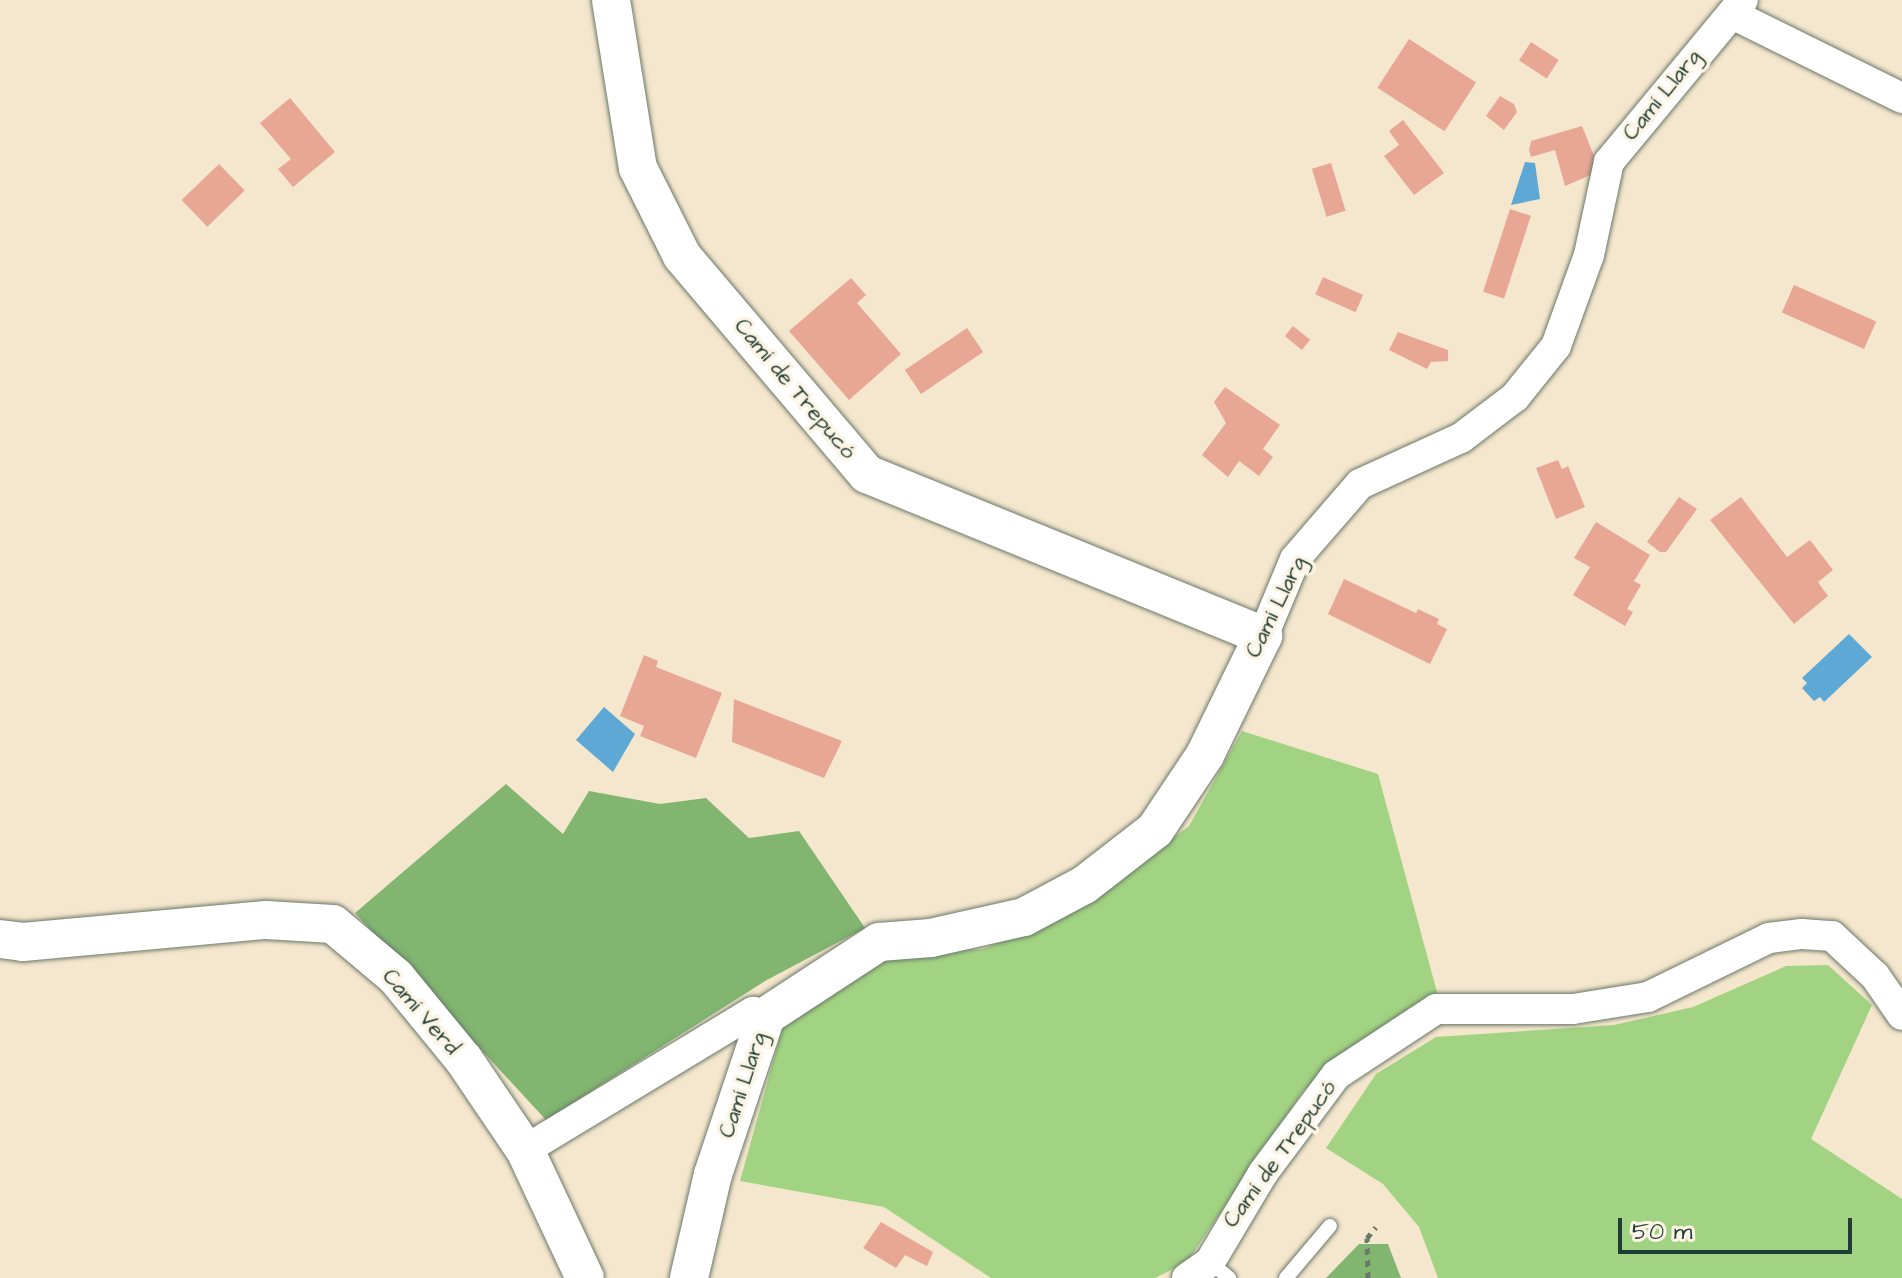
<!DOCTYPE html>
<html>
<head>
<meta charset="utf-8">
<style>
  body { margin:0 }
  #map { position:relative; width:1902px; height:1278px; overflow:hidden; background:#f5e7cd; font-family:"Architects Daughter",sans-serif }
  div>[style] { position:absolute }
  .green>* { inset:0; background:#a2d382 }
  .forest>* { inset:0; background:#81b570 }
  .water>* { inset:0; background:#5da8d5 }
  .building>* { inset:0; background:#e8a695; transform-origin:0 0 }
  .path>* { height:5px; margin-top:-2.5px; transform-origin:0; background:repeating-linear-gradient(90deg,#6a786a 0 6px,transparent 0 12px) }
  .roads { filter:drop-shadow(0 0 2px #6a786a) drop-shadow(0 0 2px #6a786a) }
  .service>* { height:14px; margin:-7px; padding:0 7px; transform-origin:7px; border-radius:7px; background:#fff }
  .minor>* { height:30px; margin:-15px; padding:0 15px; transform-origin:15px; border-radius:15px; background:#fff }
  .tertiary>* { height:38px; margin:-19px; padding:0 19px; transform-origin:19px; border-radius:19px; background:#fff }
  span { translate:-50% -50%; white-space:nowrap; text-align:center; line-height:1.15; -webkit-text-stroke:7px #fcf5e5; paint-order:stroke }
  .street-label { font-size:22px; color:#1f3d34 }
  .scale { position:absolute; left:1618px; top:1218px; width:234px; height:36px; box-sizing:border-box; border:4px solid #1f3d34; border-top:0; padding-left:10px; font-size:24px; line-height:28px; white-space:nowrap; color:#1f3d34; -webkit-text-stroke:6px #fcf5e5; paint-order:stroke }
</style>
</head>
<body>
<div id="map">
  <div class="green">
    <div style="clip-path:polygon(1242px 731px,1378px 774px,1438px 996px,1364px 1038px,1303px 1091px,1187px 1262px,1155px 1278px,991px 1278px,884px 1207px,740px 1181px,783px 1026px,894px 955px,983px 949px,1076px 911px,1189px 826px)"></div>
    <div style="clip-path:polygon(1828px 965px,1872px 1005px,1811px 1139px,1902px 1199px,1902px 1278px,1438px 1278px,1419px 1227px,1383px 1184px,1326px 1148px,1376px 1074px,1436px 1037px,1614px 1025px,1693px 1007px,1786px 966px)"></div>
  </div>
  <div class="forest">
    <div style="clip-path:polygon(506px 784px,563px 834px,589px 791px,660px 804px,706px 798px,749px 838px,799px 831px,865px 928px,765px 981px,546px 1120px,355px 913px)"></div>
    <div style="clip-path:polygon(1359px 1244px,1388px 1244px,1401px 1278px,1326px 1278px)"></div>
  </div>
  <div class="water">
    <div style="clip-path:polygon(1525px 162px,1535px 163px,1540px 199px,1511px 205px)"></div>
    <div style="clip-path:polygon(1849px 634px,1872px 657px,1824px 702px,1820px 697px,1814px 701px,1802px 688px,1807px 683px,1802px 678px)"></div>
    <div style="clip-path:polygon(604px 707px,635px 734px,613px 772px,576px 740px)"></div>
  </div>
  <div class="building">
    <div style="left:1409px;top:39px;width:80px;height:58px;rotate:33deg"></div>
    <div style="left:1531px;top:42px;width:33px;height:22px;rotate:33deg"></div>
    <div style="clip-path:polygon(1500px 96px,1514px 104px,1517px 112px,1504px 130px,1486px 116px)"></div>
    <div style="clip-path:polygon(290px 98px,335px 152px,293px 187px,278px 169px,291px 159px,260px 123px)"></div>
    <div style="clip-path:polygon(1403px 120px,1444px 173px,1414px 195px,1384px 156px,1399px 145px,1389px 131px)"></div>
    <div style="clip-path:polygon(1582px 126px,1600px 171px,1565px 186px,1555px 150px,1531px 157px,1529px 150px,1531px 141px)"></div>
    <div style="left:1331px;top:163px;width:50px;height:20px;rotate:73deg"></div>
    <div style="left:219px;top:164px;width:37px;height:52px;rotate:46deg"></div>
    <div style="left:1510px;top:209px;width:22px;height:87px;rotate:18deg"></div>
    <div style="left:1323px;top:277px;width:44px;height:19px;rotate:24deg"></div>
    <div style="clip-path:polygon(851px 278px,866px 295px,857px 303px,901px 354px,849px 400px,789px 331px)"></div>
    <div style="left:1794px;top:285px;width:90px;height:30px;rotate:24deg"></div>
    <div style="left:1293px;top:326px;width:22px;height:13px;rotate:39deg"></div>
    <div style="left:967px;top:328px;width:29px;height:75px;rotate:56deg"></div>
    <div style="clip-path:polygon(1398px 332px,1448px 350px,1448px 361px,1431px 362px,1427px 369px,1389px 350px)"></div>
    <div style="clip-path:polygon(1225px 387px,1280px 425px,1263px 449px,1273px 457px,1259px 476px,1239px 461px,1228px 477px,1202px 455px,1226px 423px,1214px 402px)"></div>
    <div style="clip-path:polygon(1558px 460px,1562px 469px,1568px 466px,1585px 507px,1556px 519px,1536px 468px)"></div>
    <div style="clip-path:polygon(1679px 497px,1697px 509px,1666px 552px,1660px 552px,1647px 542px)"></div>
    <div style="clip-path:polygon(1741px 497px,1787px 557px,1810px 540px,1833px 570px,1818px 582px,1828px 596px,1794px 624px,1710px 520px)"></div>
    <div style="clip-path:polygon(1596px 522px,1650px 555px,1634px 581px,1641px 585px,1627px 609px,1633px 612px,1625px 626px,1573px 595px,1590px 567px,1574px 558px)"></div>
    <div style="clip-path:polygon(1344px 579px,1416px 613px,1418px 609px,1439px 619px,1437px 624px,1447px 629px,1430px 664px,1328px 614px)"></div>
    <div style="clip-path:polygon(644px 655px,658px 661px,656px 667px,722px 693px,696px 758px,640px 736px,644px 726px,620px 716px)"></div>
    <div style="clip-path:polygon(734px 699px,842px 741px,824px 778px,732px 742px)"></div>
    <div style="clip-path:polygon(881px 1222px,933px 1252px,927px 1266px,905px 1255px,896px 1268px,863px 1248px)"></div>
  </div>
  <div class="path">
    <div style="left:1368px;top:1278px;width:40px;rotate:-91.4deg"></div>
    <div style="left:1367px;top:1238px;width:14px;rotate:-51deg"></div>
  </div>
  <div class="roads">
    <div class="service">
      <div style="left:1210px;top:1262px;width:25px;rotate:40deg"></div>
      <div style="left:1286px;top:1278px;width:68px;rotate:-49.8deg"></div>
    </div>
    <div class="minor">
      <div style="left:1732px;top:14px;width:190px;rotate:26.3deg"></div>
      <div style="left:1263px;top:636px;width:83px;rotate:-67.4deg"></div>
      <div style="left:1295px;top:559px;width:99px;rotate:-49.1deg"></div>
      <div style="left:1360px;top:484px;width:111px;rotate:-24.5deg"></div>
      <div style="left:1461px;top:438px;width:68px;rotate:-37.2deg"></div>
      <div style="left:1515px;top:397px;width:65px;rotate:-51.2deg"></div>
      <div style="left:1556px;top:346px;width:97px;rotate:-70.1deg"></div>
      <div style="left:1589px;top:255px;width:95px;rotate:-77.9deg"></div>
      <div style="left:1609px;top:162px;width:210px;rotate:-50.4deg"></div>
      <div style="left:525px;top:1150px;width:267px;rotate:-31.2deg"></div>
      <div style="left:753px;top:1012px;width:14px;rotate:17deg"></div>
      <div style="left:1187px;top:1278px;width:28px;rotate:-35deg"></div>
      <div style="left:1210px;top:1262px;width:104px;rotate:-59.2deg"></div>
      <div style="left:1263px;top:1173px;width:122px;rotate:-53.3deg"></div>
      <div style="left:1336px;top:1075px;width:120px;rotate:-33.4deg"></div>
      <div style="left:1436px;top:1009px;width:137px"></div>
      <div style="left:1573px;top:1009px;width:76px;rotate:-9.1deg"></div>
      <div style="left:1648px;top:997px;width:135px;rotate:-26deg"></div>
      <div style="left:1769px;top:938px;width:33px;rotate:-7deg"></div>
      <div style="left:1802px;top:934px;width:30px;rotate:4deg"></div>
      <div style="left:1832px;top:936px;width:59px;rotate:42.9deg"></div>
      <div style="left:1875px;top:976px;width:47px;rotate:55.3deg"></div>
    </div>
    <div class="tertiary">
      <div style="left:611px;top:0;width:170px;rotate:80.9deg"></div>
      <div style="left:638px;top:168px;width:98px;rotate:63.4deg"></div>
      <div style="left:682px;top:256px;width:286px;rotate:49.7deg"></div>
      <div style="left:867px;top:474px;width:428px;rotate:22.2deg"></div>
      <div style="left:1263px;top:636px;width:132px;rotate:116deg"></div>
      <div style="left:1205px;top:755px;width:90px;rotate:123.7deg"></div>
      <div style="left:1155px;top:830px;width:90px;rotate:142.2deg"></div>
      <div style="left:1084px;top:885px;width:68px;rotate:151.9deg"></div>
      <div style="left:1024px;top:917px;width:95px;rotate:167.3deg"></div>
      <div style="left:931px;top:938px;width:52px;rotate:175.6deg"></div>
      <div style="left:879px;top:942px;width:135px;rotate:146.8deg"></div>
      <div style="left:766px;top:1016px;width:167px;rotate:108.5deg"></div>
      <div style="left:713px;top:1174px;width:107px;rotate:103deg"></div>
      <div style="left:0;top:939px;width:23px;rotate:7deg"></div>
      <div style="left:23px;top:942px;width:244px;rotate:-5.2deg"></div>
      <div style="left:266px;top:920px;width:67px;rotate:3.4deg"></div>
      <div style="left:333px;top:924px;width:82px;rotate:40.1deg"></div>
      <div style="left:396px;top:977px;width:107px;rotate:50.7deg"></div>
      <div style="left:464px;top:1060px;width:109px;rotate:55.9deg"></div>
      <div style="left:525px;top:1150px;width:141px;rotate:64.9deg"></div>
    </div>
  </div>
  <div class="street-label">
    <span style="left:1662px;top:95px;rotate:-51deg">Camí Llarg</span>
    <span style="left:795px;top:389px;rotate:50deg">Camí de Trepucó</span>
    <span style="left:1276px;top:607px;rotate:-64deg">Camí Llarg</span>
    <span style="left:421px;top:1012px;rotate:49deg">Camí Verd</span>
    <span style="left:743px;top:1085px;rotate:-72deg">Camí Llarg</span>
    <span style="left:1280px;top:1154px;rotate:-54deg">Camí de Trepucó</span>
  </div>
  <div class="scale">50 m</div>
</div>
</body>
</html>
